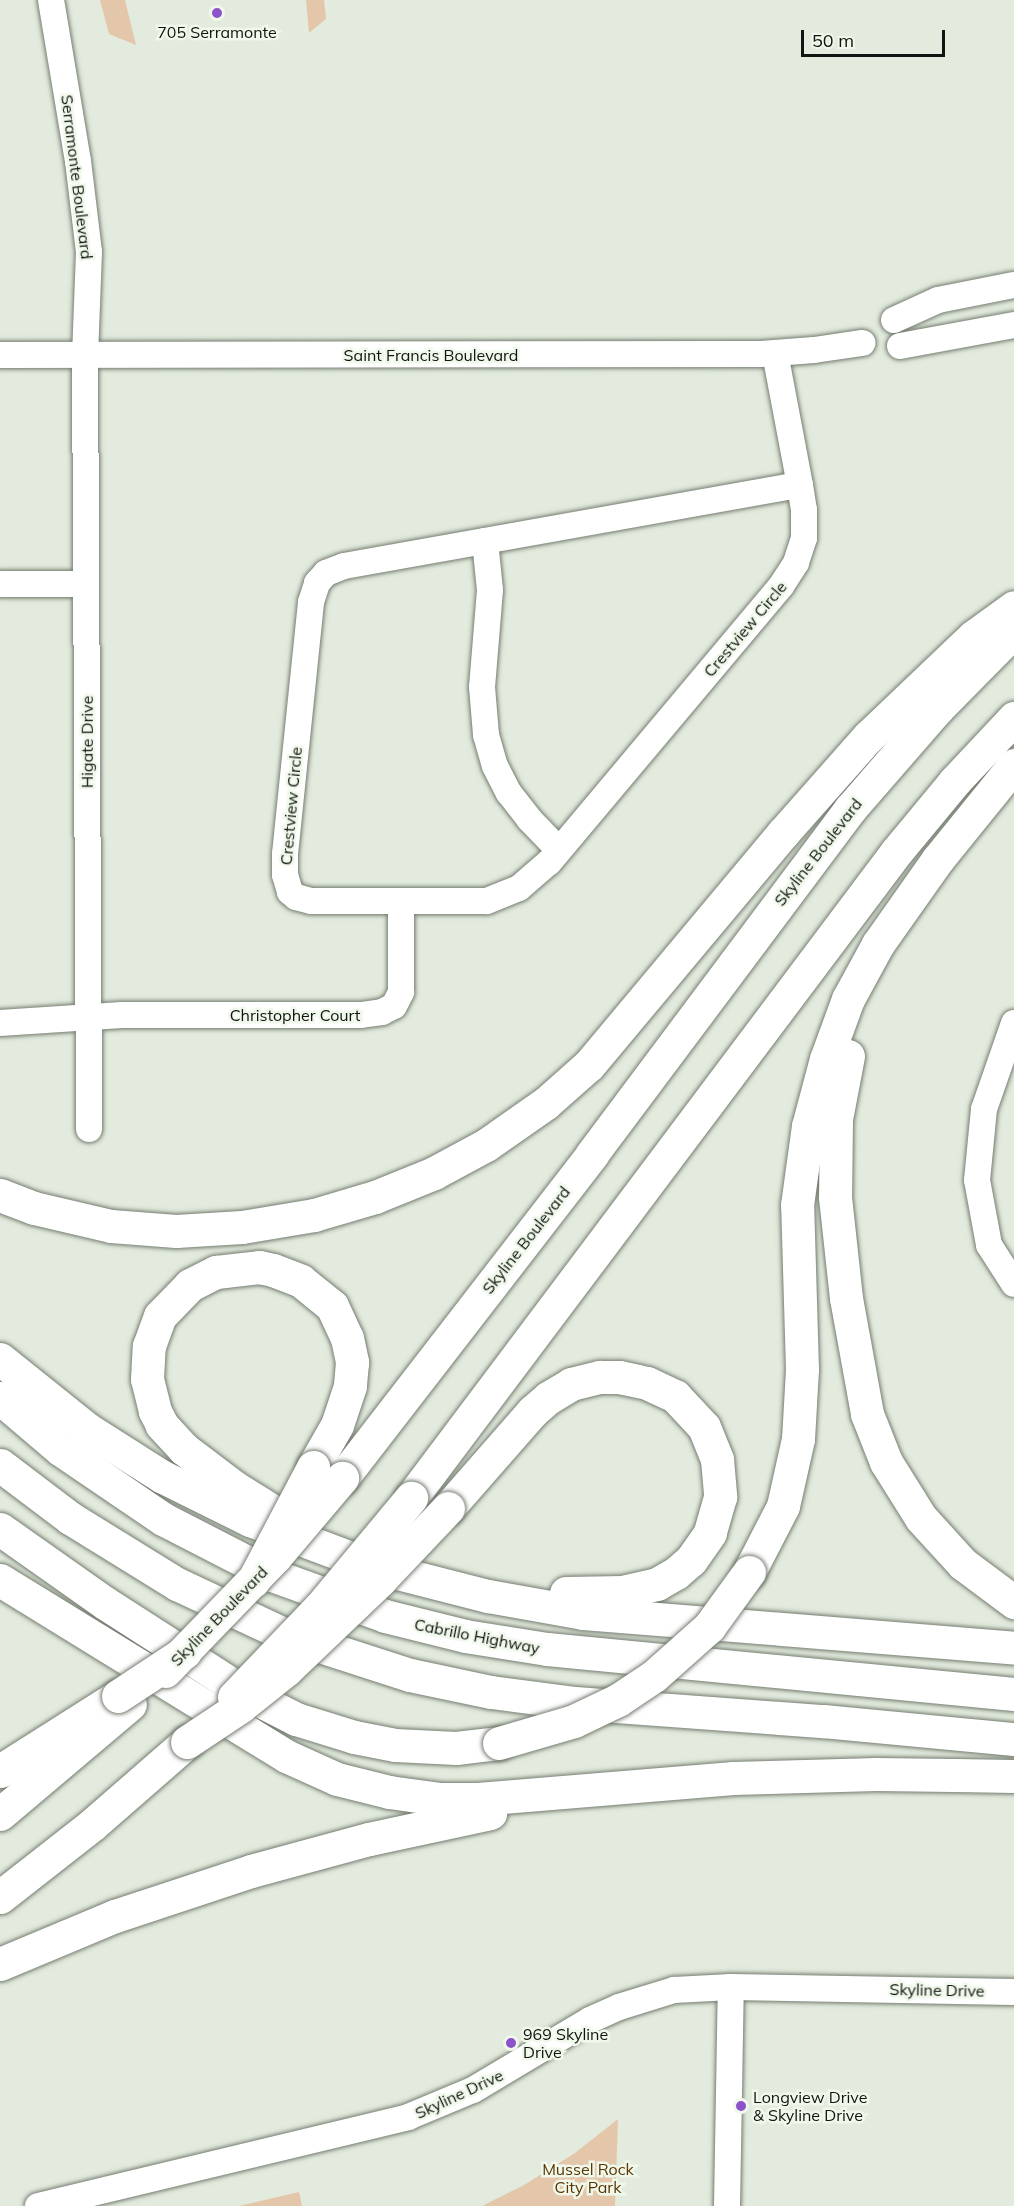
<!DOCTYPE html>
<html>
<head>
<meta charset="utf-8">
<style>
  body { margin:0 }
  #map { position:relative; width:1014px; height:2206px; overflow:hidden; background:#e2ebdd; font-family:Mulish,sans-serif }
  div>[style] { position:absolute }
  .green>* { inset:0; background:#e4c7aa }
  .roads { filter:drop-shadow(0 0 2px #757d71) drop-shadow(0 0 2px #757d71) }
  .minor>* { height:26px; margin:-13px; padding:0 13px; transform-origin:13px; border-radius:13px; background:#fff }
  .major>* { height:33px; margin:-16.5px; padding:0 16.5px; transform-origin:16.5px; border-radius:16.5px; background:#fff }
  .highway>* { height:33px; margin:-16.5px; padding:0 16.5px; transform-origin:16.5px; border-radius:16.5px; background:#fff }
  .bridges { filter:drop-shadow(0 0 2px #757d71) drop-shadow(0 0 2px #757d71) }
  .major-bridge>* { height:33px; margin:-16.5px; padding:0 16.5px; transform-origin:16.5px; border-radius:16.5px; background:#fff }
  .highway-bridge>* { height:33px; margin:-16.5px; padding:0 16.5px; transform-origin:16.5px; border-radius:16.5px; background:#fff }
  .dots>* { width:16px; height:16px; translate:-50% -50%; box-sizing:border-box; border:3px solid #eff8ea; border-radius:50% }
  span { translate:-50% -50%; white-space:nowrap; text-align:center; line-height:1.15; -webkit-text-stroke:5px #eff8ea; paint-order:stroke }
  .poi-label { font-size:16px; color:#111410 }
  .left { translate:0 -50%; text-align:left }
  .street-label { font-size:16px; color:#111410 }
  .park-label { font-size:16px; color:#5b3500 }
  .scale { position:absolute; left:801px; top:30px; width:144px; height:27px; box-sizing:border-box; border:3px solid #111410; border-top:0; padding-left:8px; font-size:18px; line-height:21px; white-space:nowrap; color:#111410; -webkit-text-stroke:4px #eff8ea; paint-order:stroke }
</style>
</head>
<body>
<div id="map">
  <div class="green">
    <div style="clip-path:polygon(100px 0,125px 0,136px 45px,109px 34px)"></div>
    <div style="clip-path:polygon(306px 0,324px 0,326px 19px,309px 33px)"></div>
    <div style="clip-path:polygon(618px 2119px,615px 2206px,482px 2206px,524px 2185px,575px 2153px)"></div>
    <div style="clip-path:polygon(299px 2192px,302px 2206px,239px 2206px)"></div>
  </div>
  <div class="roads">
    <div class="minor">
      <div style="left:51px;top:0;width:163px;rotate:80.5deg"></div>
      <div style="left:78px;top:161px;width:92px;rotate:83.1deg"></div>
      <div style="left:89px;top:252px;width:103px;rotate:92.2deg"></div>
      <div style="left:85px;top:355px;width:774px;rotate:89.7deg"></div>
      <div style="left:894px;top:320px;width:48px;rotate:-24.4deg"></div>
      <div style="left:938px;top:300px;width:77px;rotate:-11.2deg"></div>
      <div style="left:900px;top:346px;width:116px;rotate:-10.4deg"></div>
      <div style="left:775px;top:353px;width:134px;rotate:79.3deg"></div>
      <div style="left:800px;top:485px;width:25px;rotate:81deg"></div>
      <div style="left:804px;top:510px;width:28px;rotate:90deg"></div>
      <div style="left:804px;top:538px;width:26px;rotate:108deg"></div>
      <div style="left:796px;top:563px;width:27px;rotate:123deg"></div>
      <div style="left:781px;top:586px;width:361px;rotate:130deg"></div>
      <div style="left:549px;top:862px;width:40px;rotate:139deg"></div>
      <div style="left:519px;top:888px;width:35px;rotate:158deg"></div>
      <div style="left:486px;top:901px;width:175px;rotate:180deg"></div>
      <div style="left:311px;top:901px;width:16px;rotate:-165deg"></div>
      <div style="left:296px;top:897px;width:8px;rotate:-140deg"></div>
      <div style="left:290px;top:892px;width:18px;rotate:-106deg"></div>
      <div style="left:285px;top:875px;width:21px;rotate:-90deg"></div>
      <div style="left:285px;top:854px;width:253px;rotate:-84.1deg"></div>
      <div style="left:311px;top:602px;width:20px;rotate:-72deg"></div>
      <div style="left:317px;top:583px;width:13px;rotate:-48deg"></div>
      <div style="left:326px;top:573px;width:19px;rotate:-21deg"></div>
      <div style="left:344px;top:566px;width:463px;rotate:-10.1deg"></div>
      <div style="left:0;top:355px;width:761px;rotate:-0.08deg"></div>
      <div style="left:761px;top:354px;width:53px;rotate:-4.3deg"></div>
      <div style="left:814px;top:350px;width:49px;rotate:-8.3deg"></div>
      <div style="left:485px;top:541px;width:49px;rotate:84.2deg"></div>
      <div style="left:490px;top:590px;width:97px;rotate:94.7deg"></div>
      <div style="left:482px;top:687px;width:48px;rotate:85.2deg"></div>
      <div style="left:486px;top:735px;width:32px;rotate:74deg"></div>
      <div style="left:495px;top:766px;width:30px;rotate:63deg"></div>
      <div style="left:509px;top:793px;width:33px;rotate:52deg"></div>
      <div style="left:529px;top:819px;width:43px;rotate:45.9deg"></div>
      <div style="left:0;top:584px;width:86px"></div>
      <div style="left:0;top:1023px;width:122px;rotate:-3.8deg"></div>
      <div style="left:122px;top:1015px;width:239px"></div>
      <div style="left:361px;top:1015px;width:21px;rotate:-8deg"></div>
      <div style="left:382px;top:1012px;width:13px;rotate:-27deg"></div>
      <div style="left:394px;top:1006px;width:16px;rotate:-63deg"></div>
      <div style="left:401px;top:992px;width:91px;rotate:-90deg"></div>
      <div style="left:1014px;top:1023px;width:91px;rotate:109.2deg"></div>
      <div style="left:984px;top:1109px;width:71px;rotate:95.6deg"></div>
      <div style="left:977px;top:1180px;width:66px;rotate:79.5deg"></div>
      <div style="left:989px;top:1245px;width:46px;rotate:57.3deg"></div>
      <div style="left:38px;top:2206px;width:381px;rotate:-13.5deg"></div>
      <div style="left:408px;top:2117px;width:70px;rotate:-22.6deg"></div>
      <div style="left:473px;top:2090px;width:136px;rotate:-30.9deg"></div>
      <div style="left:590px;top:2020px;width:32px;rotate:-24deg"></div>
      <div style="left:619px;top:2007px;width:58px;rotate:-17.2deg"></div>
      <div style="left:674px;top:1990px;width:57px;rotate:-3deg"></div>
      <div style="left:731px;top:1987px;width:283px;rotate:1deg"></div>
      <div style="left:727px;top:2206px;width:219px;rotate:-89deg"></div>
    </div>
    <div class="major">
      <div style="left:342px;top:1478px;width:409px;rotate:-52.3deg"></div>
      <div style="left:592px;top:1154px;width:431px;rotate:-53.2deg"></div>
      <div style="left:850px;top:809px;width:133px;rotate:-49deg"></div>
      <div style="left:937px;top:709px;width:110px;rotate:-45.4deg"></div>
      <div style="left:411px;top:1498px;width:809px;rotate:-53.09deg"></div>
      <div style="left:897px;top:851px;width:89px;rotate:-50.4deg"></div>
      <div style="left:954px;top:782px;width:88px;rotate:-46.8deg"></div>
      <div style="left:0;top:1814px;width:170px;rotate:-40.2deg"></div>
      <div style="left:0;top:1897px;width:118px;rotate:-38.1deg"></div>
      <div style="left:93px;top:1824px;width:125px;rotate:-41.1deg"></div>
    </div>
    <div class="highway">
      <div style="left:848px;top:1056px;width:64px;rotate:100.8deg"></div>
      <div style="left:836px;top:1119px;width:78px;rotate:90.7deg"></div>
      <div style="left:835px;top:1197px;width:102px;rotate:83.8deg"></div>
      <div style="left:846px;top:1298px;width:118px;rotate:79.7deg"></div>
      <div style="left:867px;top:1414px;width:52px;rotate:68.4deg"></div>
      <div style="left:886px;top:1462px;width:66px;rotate:58deg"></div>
      <div style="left:921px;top:1518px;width:62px;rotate:47.6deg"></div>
      <div style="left:963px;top:1564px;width:64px;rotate:36.7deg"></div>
      <div style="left:0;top:1195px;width:36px;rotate:21deg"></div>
      <div style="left:34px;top:1208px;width:79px;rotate:13.2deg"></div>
      <div style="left:111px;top:1226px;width:65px;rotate:4.4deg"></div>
      <div style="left:176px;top:1231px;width:66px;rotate:-3.5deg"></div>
      <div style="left:242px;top:1227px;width:73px;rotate:-9.5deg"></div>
      <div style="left:314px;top:1215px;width:64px;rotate:-16.4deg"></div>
      <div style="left:375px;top:1197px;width:64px;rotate:-22.1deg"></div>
      <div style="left:434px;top:1173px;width:59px;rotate:-28.3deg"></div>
      <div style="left:486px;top:1145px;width:73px;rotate:-35deg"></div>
      <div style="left:546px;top:1103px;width:57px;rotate:-41.5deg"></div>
      <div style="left:589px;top:1065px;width:302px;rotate:-50.1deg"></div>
      <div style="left:783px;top:833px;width:128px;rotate:-48.5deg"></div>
      <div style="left:868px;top:737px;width:146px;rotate:-43.6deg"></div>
      <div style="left:974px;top:636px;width:49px;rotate:-35.9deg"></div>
      <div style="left:0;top:1359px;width:112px;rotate:38.8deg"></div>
      <div style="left:87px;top:1429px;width:88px;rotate:32.4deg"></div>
      <div style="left:161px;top:1476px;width:99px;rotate:26.3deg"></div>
      <div style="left:250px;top:1520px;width:137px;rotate:20.6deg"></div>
      <div style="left:378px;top:1568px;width:114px;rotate:14.3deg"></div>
      <div style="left:488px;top:1596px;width:97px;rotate:10.1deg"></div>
      <div style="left:583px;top:1613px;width:432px;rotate:4.6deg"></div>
      <div style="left:0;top:1398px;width:79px;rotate:40.4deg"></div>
      <div style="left:60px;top:1449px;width:125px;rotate:34.2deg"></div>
      <div style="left:163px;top:1519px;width:123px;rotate:27.2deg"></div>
      <div style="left:272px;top:1575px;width:120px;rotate:19.9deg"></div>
      <div style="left:385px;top:1616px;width:82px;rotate:14deg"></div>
      <div style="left:465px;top:1636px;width:83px;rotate:9deg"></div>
      <div style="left:547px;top:1649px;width:469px;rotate:5.5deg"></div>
      <div style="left:0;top:1465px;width:88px;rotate:37.1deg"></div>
      <div style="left:70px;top:1518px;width:126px;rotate:31.7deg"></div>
      <div style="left:177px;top:1584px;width:120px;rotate:25.1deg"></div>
      <div style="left:286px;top:1635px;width:130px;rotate:17.9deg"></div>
      <div style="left:410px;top:1675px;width:83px;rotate:11.9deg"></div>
      <div style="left:491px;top:1692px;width:85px;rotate:7.5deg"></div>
      <div style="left:575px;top:1703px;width:249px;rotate:4.2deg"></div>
      <div style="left:823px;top:1721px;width:192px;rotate:5.4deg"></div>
      <div style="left:448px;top:1508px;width:129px;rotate:-48.8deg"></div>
      <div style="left:533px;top:1411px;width:20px;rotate:-41deg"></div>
      <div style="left:548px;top:1398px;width:27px;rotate:-31deg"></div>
      <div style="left:571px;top:1384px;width:30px;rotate:-14deg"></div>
      <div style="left:600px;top:1377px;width:19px"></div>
      <div style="left:619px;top:1377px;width:29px;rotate:12deg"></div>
      <div style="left:647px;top:1383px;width:31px;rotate:25deg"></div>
      <div style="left:675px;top:1396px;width:42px;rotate:46.9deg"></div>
      <div style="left:704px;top:1427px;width:35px;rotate:68deg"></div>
      <div style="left:717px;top:1459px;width:38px;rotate:85deg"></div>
      <div style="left:720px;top:1497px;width:37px;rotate:106deg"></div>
      <div style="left:710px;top:1533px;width:33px;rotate:125deg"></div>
      <div style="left:691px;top:1560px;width:20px;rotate:139deg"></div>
      <div style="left:676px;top:1573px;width:22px;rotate:150deg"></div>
      <div style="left:657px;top:1584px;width:35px;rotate:167deg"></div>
      <div style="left:623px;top:1592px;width:57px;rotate:179deg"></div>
      <div style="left:271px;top:1510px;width:44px;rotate:-148.1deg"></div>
      <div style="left:234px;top:1487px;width:63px;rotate:-142.8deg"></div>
      <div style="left:184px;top:1449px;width:33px;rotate:-133deg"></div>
      <div style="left:162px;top:1425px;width:16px;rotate:-117deg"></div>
      <div style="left:155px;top:1411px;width:33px;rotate:-104deg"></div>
      <div style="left:147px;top:1379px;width:33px;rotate:-87deg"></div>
      <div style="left:149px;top:1346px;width:32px;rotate:-70deg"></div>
      <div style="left:160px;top:1316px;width:43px;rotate:-45.9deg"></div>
      <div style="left:190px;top:1285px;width:29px;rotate:-27deg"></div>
      <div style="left:216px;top:1272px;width:43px;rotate:-6.6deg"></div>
      <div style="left:259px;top:1267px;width:14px;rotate:12deg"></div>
      <div style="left:273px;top:1270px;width:30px;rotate:21deg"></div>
      <div style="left:301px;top:1281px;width:40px;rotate:39deg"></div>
      <div style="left:332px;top:1306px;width:35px;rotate:65deg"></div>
      <div style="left:347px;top:1338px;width:25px;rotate:78deg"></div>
      <div style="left:352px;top:1362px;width:24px;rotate:95deg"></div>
      <div style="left:350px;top:1386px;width:41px;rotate:108.4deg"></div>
      <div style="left:337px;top:1425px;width:48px;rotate:119.7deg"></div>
      <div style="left:0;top:1529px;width:128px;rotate:35.2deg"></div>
      <div style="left:105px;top:1603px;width:169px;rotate:32.7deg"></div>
      <div style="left:247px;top:1694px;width:55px;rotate:27deg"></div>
      <div style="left:296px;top:1719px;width:61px;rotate:17.2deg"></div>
      <div style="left:354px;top:1737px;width:42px;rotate:11deg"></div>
      <div style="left:395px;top:1745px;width:61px;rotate:2.8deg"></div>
      <div style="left:456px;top:1748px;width:43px;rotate:-6.6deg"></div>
      <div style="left:749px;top:1572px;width:74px;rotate:-62.7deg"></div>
      <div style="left:783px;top:1506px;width:69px;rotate:-77.4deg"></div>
      <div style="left:798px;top:1439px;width:70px;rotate:-86.7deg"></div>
      <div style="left:802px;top:1369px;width:164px;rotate:-91.7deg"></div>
      <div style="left:797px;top:1205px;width:80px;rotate:-82.1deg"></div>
      <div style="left:808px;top:1126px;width:69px;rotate:-75deg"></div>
      <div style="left:826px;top:1059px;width:64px;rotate:-69.9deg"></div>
      <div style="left:848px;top:999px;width:63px;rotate:-61.4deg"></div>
      <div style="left:878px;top:944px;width:104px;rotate:-54.8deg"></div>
      <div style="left:938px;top:859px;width:121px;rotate:-51deg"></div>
      <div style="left:0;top:1580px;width:336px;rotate:31.6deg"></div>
      <div style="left:286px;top:1756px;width:56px;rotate:24.3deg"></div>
      <div style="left:337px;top:1779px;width:54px;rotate:14deg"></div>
      <div style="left:389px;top:1792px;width:50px;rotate:8deg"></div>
      <div style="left:439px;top:1799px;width:39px"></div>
      <div style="left:478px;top:1799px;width:256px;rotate:-4.7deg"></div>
      <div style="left:733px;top:1778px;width:143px;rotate:-1.6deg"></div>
      <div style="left:876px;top:1774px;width:138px;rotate:0.8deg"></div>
      <div style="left:0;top:1771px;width:140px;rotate:-32.4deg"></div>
      <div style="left:0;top:1964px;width:125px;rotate:-22.7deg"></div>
      <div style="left:115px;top:1916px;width:143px;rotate:-18.3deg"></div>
      <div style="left:251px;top:1871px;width:122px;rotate:-15.2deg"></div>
      <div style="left:369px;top:1839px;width:124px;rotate:-12.1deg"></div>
    </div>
  </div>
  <div class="bridges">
    <div class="major-bridge">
      <div style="left:165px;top:1671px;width:158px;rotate:-46deg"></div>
      <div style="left:275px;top:1557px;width:104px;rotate:-49.7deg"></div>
      <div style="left:234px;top:1697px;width:126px;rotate:-46.3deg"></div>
      <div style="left:321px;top:1606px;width:141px;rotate:-50.2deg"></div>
    </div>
    <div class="highway-bridge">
      <div style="left:253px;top:1581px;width:129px;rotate:-62.2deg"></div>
      <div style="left:118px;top:1696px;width:80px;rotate:-33.3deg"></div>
      <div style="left:187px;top:1742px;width:65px;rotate:-33.7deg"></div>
      <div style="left:241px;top:1706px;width:59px;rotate:-38.8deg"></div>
      <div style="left:287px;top:1669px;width:129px;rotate:-43.7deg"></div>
      <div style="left:380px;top:1580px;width:99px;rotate:-46.6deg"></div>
      <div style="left:499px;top:1743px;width:78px;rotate:-16.3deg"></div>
      <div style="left:574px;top:1721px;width:49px;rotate:-25.5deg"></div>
      <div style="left:618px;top:1700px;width:43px;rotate:-33.7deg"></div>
      <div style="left:654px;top:1676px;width:74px;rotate:-41.7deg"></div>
      <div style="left:709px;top:1627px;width:68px;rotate:-54deg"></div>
    </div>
  </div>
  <div class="dots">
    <div style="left:217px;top:13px;background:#8d53ca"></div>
    <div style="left:511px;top:2043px;background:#8d53ca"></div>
    <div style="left:741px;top:2106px;background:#8d53ca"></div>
  </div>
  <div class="poi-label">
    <span style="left:217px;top:32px">705 Serramonte</span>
    <span class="left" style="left:523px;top:2043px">969 Skyline<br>Drive</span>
    <span class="left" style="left:753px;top:2106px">Longview Drive<br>&amp; Skyline Drive</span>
  </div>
  <div class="street-label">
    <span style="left:77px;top:177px;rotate:83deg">Serramonte Boulevard</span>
    <span style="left:431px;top:355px">Saint Francis Boulevard</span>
    <span style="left:745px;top:629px;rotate:-50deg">Crestview Circle</span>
    <span style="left:87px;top:742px;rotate:-90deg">Higate Drive</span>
    <span style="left:291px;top:806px;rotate:-85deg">Crestview Circle</span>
    <span style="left:818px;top:852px;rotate:-52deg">Skyline Boulevard</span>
    <span style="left:295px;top:1015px">Christopher Court</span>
    <span style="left:526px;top:1240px;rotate:-52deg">Skyline Boulevard</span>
    <span style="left:219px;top:1616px;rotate:-46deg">Skyline Boulevard</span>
    <span style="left:477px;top:1636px;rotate:11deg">Cabrillo Highway</span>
    <span style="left:937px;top:1990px;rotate:1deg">Skyline Drive</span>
    <span style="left:459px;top:2094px;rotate:-25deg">Skyline Drive</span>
  </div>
  <div class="park-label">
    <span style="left:588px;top:2178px">Mussel Rock<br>City Park</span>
  </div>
  <div class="scale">50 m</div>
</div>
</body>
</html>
